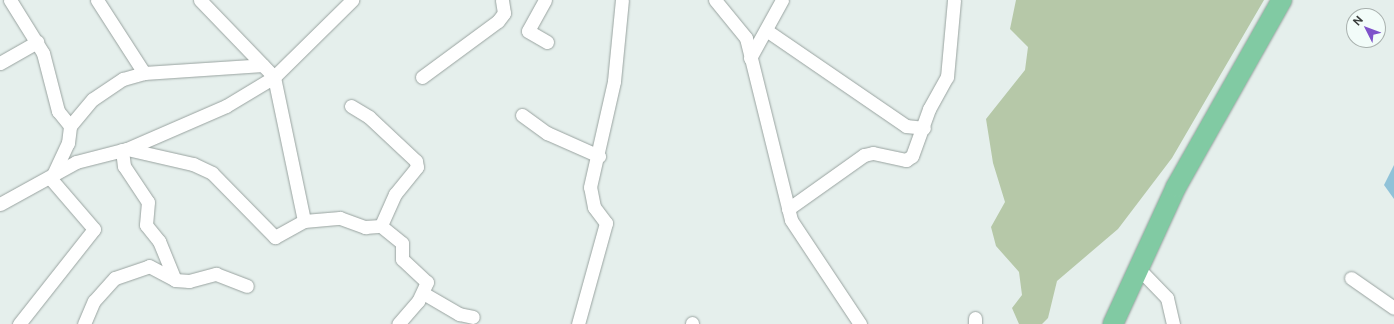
<!DOCTYPE html>
<html>
<head>
<meta charset="utf-8">
<style>
  body { margin:0 }
  #map { position:relative; width:1394px; height:324px; overflow:hidden; background:#e5efec; font-family:"Public Sans",sans-serif }
  div>[style] { position:absolute }
  .green>* { inset:0; background:#b6c8a8 }
  .water>* { inset:0; background:#90c2d8 }
  .roads { filter:drop-shadow(0 0 1px #99a3a0) drop-shadow(0 0 1px #99a3a0) }
  .minor>* { height:13px; margin:-6.5px; padding:0 6.5px; transform-origin:6.5px; border-radius:6.5px; background:#fff }
  .primary>* { height:20px; margin:-10px; padding:0 10px; transform-origin:10px; border-radius:10px; background:#81caa3 }
  span { translate:-50% -50%; white-space:nowrap; text-align:center; line-height:1.15; -webkit-text-stroke:4px #f2fcf9; paint-order:stroke }
  .north { position:absolute; left:1346px; top:8px; width:40px; height:40px; box-sizing:border-box; background:#f2fcf9; border:1px solid #a8b0ad; border-radius:50%; rotate:312deg; font-size:11px; font-weight:700; line-height:16px; text-align:center; color:#393d3c }
  .north::after { content:''; display:block; margin:auto; width:14px; height:18px; background:#7e52ca; clip-path:polygon(50% 0,100% 100%,50% 72%,0 100%) }
</style>
</head>
<body>
<div id="map">
  <div class="green">
    <div style="clip-path:polygon(1016px 0,1264px 0,1172px 158px,1118px 229px,1057px 281px,1048px 318px,1042px 324px,1019px 324px,1012px 308px,1022px 295px,1019px 272px,996px 246px,991px 227px,1005px 202px,993px 163px,986px 119px,1025px 70px,1028px 47px,1010px 29px)"></div>
  </div>
  <div class="water">
    <div style="clip-path:polygon(1394px 165px,1394px 199px,1384px 185px)"></div>
  </div>
  <div class="roads">
    <div class="minor">
      <div style="left:10px;top:0;width:62px;rotate:58.1deg"></div>
      <div style="left:43px;top:53px;width:60px;rotate:75.5deg"></div>
      <div style="left:58px;top:111px;width:19px;rotate:51deg"></div>
      <div style="left:97px;top:0;width:87px;rotate:57.2deg"></div>
      <div style="left:200px;top:0;width:107px;rotate:46.1deg"></div>
      <div style="left:274px;top:77px;width:147px;rotate:78.2deg"></div>
      <div style="left:545px;top:0;width:35px;rotate:119deg"></div>
      <div style="left:528px;top:31px;width:22px;rotate:30deg"></div>
      <div style="left:715px;top:0;width:49px;rotate:50.8deg"></div>
      <div style="left:746px;top:38px;width:187px;rotate:76.1deg"></div>
      <div style="left:791px;top:220px;width:125px;rotate:56.4deg"></div>
      <div style="left:766px;top:30px;width:170px;rotate:34.4deg"></div>
      <div style="left:906px;top:126px;width:18px;rotate:6deg"></div>
      <div style="left:750px;top:58px;width:66px;rotate:-61.1deg"></div>
      <div style="left:0;top:63px;width:43px;rotate:-29.6deg"></div>
      <div style="left:422px;top:77px;width:94px;rotate:-36.4deg"></div>
      <div style="left:498px;top:21px;width:10px;rotate:-53deg"></div>
      <div style="left:504px;top:13px;width:13px;rotate:-99deg"></div>
      <div style="left:351px;top:106px;width:21px;rotate:31deg"></div>
      <div style="left:369px;top:117px;width:64px;rotate:43.1deg"></div>
      <div style="left:416px;top:161px;width:6px;rotate:81deg"></div>
      <div style="left:417px;top:167px;width:35px;rotate:129deg"></div>
      <div style="left:395px;top:194px;width:35px;rotate:114deg"></div>
      <div style="left:522px;top:115px;width:31px;rotate:36deg"></div>
      <div style="left:547px;top:133px;width:57px;rotate:23.9deg"></div>
      <div style="left:127px;top:149px;width:68px;rotate:12.8deg"></div>
      <div style="left:193px;top:164px;width:21px;rotate:25deg"></div>
      <div style="left:212px;top:173px;width:90px;rotate:45.5deg"></div>
      <div style="left:275px;top:237px;width:33px;rotate:-29deg"></div>
      <div style="left:304px;top:221px;width:36px;rotate:-5deg"></div>
      <div style="left:340px;top:218px;width:27px;rotate:20deg"></div>
      <div style="left:365px;top:227px;width:16px;rotate:-4deg"></div>
      <div style="left:381px;top:226px;width:27px;rotate:39deg"></div>
      <div style="left:402px;top:243px;width:16px;rotate:90deg"></div>
      <div style="left:402px;top:259px;width:34px;rotate:43deg"></div>
      <div style="left:427px;top:282px;width:21px;rotate:115deg"></div>
      <div style="left:418px;top:301px;width:30px;rotate:131deg"></div>
      <div style="left:122px;top:150px;width:16px;rotate:83deg"></div>
      <div style="left:124px;top:166px;width:43px;rotate:56.3deg"></div>
      <div style="left:148px;top:202px;width:23px;rotate:95deg"></div>
      <div style="left:146px;top:225px;width:21px;rotate:51deg"></div>
      <div style="left:159px;top:241px;width:42px;rotate:67.7deg"></div>
      <div style="left:0;top:204px;width:87px;rotate:-28.9deg"></div>
      <div style="left:76px;top:162px;width:53px;rotate:-14.3deg"></div>
      <div style="left:127px;top:149px;width:108px;rotate:-23.5deg"></div>
      <div style="left:226px;top:106px;width:56px;rotate:-31.1deg"></div>
      <div style="left:274px;top:77px;width:110px;rotate:-44.6deg"></div>
      <div style="left:788px;top:209px;width:93px;rotate:-35.4deg"></div>
      <div style="left:864px;top:155px;width:9px;rotate:-13deg"></div>
      <div style="left:873px;top:153px;width:34px;rotate:12deg"></div>
      <div style="left:906px;top:160px;width:7px;rotate:-34deg"></div>
      <div style="left:912px;top:156px;width:50px;rotate:-70.1deg"></div>
      <div style="left:929px;top:109px;width:37px;rotate:-61deg"></div>
      <div style="left:947px;top:77px;width:77px;rotate:-84.8deg"></div>
      <div style="left:1140px;top:270px;width:39px;rotate:46deg"></div>
      <div style="left:1167px;top:298px;width:27px;rotate:77deg"></div>
      <div style="left:1351px;top:278px;width:52px;rotate:34.9deg"></div>
      <div style="left:423px;top:293px;width:42px;rotate:30.3deg"></div>
      <div style="left:459px;top:314px;width:14px;rotate:12deg"></div>
      <div style="left:975px;top:318px;width:6px;rotate:90deg"></div>
      <div style="left:19px;top:324px;width:121px;rotate:-51.7deg"></div>
      <div style="left:94px;top:229px;width:66px;rotate:-130.7deg"></div>
      <div style="left:51px;top:179px;width:40px;rotate:-65deg"></div>
      <div style="left:68px;top:143px;width:17px;rotate:-83deg"></div>
      <div style="left:70px;top:126px;width:35px;rotate:-50deg"></div>
      <div style="left:93px;top:99px;width:36px;rotate:-34deg"></div>
      <div style="left:123px;top:79px;width:22px;rotate:-16deg"></div>
      <div style="left:144px;top:73px;width:119px;rotate:-3.8deg"></div>
      <div style="left:84px;top:324px;width:25px;rotate:-67deg"></div>
      <div style="left:94px;top:301px;width:31px;rotate:-48deg"></div>
      <div style="left:115px;top:278px;width:36px;rotate:-19deg"></div>
      <div style="left:149px;top:266px;width:30px;rotate:28deg"></div>
      <div style="left:175px;top:280px;width:14px;rotate:4deg"></div>
      <div style="left:189px;top:281px;width:28px;rotate:-15deg"></div>
      <div style="left:216px;top:274px;width:33px;rotate:21deg"></div>
      <div style="left:578px;top:324px;width:105px;rotate:-74.5deg"></div>
      <div style="left:606px;top:223px;width:20px;rotate:-127deg"></div>
      <div style="left:594px;top:207px;width:20px;rotate:-101deg"></div>
      <div style="left:590px;top:187px;width:109px;rotate:-77.2deg"></div>
      <div style="left:614px;top:81px;width:81px;rotate:-84.4deg"></div>
      <div style="left:692px;top:324px;width:1px;rotate:-90deg"></div>
    </div>
    <div class="primary">
      <div style="left:1113px;top:324px;width:151px;rotate:-65.3deg"></div>
      <div style="left:1176px;top:187px;width:215px;rotate:-60.5deg"></div>
    </div>
  </div>
  <div class="north">N</div>
</div>
</body>
</html>
